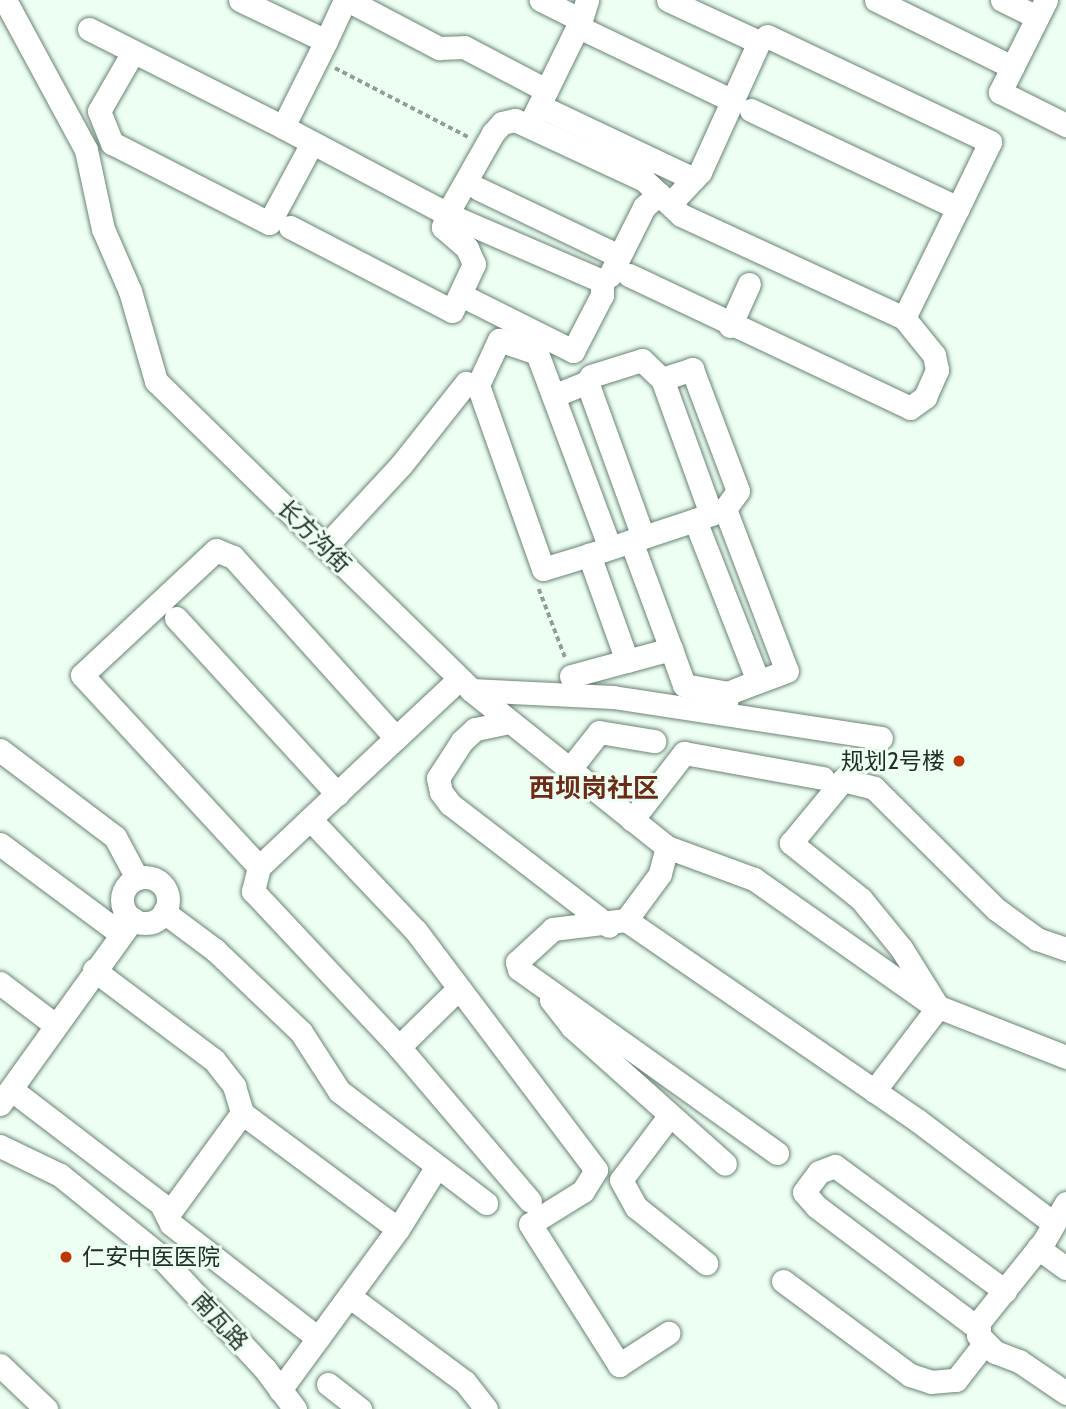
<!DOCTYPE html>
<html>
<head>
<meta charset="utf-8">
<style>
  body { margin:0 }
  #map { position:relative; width:1066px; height:1409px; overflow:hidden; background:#edfff3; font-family:Cabin,"Noto Sans SC",sans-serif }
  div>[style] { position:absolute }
  .path>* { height:3.5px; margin-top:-1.75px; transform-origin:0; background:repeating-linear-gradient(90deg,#91a096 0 5px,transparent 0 8.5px) }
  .roads { filter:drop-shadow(0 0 2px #6a8474) drop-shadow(0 0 2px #6a8474) }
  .minor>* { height:23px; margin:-11.5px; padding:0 11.5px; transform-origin:11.5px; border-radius:11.5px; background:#fff }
  .minor>.ring { margin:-11.5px; padding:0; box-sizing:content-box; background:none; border:23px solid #fff; border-radius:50% }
  .dots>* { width:19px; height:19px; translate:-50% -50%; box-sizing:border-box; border:4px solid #edfff3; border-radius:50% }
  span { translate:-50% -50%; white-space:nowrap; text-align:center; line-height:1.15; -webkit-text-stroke:6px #edfff3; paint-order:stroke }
  .street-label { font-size:23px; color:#222d26 }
  .poi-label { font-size:23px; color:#222d26 }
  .right { translate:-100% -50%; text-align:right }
  .left { translate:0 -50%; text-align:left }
  .quarter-label { font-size:26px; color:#6c2a17; font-weight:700 }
</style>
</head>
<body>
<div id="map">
  <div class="path">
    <div style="left:335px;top:68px;width:150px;rotate:27.4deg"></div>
    <div style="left:539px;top:589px;width:73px;rotate:69.1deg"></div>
  </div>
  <div class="roads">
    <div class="minor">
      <div style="left:5px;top:0;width:170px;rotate:61.6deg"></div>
      <div style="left:86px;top:150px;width:81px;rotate:77.9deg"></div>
      <div style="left:103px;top:229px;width:68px;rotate:66.5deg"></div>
      <div style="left:130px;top:291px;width:94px;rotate:73.9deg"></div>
      <div style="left:156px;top:381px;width:441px;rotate:44.4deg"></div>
      <div style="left:471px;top:690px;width:142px;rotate:2.8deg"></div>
      <div style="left:613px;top:697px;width:271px;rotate:8.7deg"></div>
      <div style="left:240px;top:0;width:95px;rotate:25.5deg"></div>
      <div style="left:326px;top:41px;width:96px;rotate:116.6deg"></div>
      <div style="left:283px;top:127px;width:186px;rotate:27.9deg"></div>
      <div style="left:447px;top:214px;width:93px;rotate:-60.4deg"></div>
      <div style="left:493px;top:133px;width:13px;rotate:-48deg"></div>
      <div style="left:502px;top:123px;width:13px;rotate:-13deg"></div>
      <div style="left:515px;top:120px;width:142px;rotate:24.9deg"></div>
      <div style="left:644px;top:180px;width:51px;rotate:43.4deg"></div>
      <div style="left:681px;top:215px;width:246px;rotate:24.8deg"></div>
      <div style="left:904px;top:318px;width:123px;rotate:-63.9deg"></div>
      <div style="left:958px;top:208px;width:229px;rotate:-154.7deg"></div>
      <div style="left:668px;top:0;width:100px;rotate:24.8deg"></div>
      <div style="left:759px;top:42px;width:143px;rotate:114.4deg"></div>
      <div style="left:700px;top:172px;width:44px;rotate:133.2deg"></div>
      <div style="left:876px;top:0;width:152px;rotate:26.2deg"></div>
      <div style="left:1002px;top:0;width:39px;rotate:26deg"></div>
      <div style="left:1046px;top:0;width:103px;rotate:116.6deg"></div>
      <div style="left:1000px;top:92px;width:74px;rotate:26.6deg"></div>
      <div style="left:357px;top:5px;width:93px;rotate:27.7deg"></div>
      <div style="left:439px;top:48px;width:25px;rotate:-2deg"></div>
      <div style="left:464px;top:47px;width:93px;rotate:27.7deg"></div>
      <div style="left:581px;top:20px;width:21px;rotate:-73deg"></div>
      <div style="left:89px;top:29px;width:217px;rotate:26.8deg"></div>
      <div style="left:587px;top:31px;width:162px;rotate:25.6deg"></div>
      <div style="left:767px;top:36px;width:247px;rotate:25.4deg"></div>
      <div style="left:990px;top:142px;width:73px;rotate:115.9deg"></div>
      <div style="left:326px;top:41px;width:45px;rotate:-65.1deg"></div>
      <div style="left:133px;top:52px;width:68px;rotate:120deg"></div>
      <div style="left:99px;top:111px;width:35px;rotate:68deg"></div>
      <div style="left:112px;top:143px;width:176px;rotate:27deg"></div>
      <div style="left:269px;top:223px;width:91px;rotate:-61.7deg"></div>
      <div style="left:548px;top:110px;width:161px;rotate:25.3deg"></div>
      <div style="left:529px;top:126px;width:118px;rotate:-63.9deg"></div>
      <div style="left:581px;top:20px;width:45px;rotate:-153.4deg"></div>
      <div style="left:479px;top:189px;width:155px;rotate:25.6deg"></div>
      <div style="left:290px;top:227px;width:182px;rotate:27.4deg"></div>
      <div style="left:452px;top:311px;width:52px;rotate:-64.9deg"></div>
      <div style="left:474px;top:264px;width:17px;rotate:-114deg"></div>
      <div style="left:467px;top:248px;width:32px;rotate:-139deg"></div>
      <div style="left:443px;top:227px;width:14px;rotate:-73deg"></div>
      <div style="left:447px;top:214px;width:169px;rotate:23.4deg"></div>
      <div style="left:602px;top:281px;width:10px;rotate:-37deg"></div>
      <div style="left:610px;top:275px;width:76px;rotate:-63.4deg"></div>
      <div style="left:644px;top:207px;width:20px;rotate:-41deg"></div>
      <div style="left:629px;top:275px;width:311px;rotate:25.3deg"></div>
      <div style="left:910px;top:408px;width:19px;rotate:-36deg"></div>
      <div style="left:925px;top:397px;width:30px;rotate:-66deg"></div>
      <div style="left:937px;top:370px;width:15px;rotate:-101deg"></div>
      <div style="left:934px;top:355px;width:48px;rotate:-129deg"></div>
      <div style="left:471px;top:300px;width:114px;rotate:26.6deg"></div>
      <div style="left:573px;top:351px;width:63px;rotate:-62.6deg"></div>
      <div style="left:602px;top:295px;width:14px;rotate:-90deg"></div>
      <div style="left:730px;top:326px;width:46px;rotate:-65.7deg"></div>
      <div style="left:587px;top:382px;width:7px;rotate:-56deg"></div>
      <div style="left:591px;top:376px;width:53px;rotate:-17.4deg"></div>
      <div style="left:642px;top:360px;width:28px;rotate:44deg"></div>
      <div style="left:553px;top:396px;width:37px;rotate:-22deg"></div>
      <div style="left:587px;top:382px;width:165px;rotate:70.1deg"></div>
      <div style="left:725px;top:509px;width:173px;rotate:69.1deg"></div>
      <div style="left:787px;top:671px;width:63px;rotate:159.6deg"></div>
      <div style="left:728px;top:693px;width:32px;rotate:-22deg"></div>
      <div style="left:758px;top:681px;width:173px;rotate:-111.4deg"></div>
      <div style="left:695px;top:520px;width:32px;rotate:-20deg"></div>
      <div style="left:711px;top:514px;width:144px;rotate:-109.9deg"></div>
      <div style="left:662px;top:379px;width:32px;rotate:-18deg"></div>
      <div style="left:692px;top:369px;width:130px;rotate:69.3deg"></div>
      <div style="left:738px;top:491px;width:22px;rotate:126deg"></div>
      <div style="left:631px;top:541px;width:115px;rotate:69.7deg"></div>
      <div style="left:325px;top:547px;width:112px;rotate:-47.2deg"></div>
      <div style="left:401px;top:465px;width:105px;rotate:-51.6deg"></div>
      <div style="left:589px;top:555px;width:48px;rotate:163.1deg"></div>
      <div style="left:543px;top:569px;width:195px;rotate:-109.5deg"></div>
      <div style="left:478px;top:385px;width:50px;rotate:-65deg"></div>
      <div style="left:499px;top:340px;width:40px;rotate:18.9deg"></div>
      <div style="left:537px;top:353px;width:208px;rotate:69.5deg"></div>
      <div style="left:176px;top:618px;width:239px;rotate:47.5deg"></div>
      <div style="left:627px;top:661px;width:113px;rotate:-109.7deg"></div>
      <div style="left:589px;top:555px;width:112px;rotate:-18.3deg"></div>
      <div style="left:571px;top:676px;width:104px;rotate:-15.1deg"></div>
      <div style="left:671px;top:649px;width:38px;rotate:70deg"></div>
      <div style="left:684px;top:685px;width:45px;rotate:10.3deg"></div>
      <div style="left:728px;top:693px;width:14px;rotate:102deg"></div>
      <div style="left:471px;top:690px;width:251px;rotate:38.7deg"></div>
      <div style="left:667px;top:847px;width:93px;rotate:20.2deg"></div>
      <div style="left:754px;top:879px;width:217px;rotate:35.2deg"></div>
      <div style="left:931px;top:1004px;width:145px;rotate:21.4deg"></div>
      <div style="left:509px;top:722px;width:35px;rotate:168deg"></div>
      <div style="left:475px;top:729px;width:18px;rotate:137deg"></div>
      <div style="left:462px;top:741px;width:44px;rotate:123deg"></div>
      <div style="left:438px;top:778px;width:14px;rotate:78deg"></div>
      <div style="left:441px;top:792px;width:15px;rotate:53deg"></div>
      <div style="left:450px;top:804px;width:200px;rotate:37.5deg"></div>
      <div style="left:396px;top:738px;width:244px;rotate:-132deg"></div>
      <div style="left:233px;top:557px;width:18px;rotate:-158deg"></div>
      <div style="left:216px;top:550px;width:183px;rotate:137deg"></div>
      <div style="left:82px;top:675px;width:261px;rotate:47.3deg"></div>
      <div style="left:259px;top:867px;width:188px;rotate:-43.3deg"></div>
      <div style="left:396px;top:738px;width:86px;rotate:-43.1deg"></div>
      <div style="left:0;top:750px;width:144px;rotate:37.1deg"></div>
      <div style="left:115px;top:837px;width:47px;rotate:61.8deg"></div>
      <div style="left:569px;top:770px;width:48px;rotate:-51.7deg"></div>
      <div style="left:599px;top:732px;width:56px;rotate:9.3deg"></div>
      <div style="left:310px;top:819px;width:154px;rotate:46.6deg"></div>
      <div style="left:416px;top:931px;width:299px;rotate:53deg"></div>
      <div style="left:596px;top:1170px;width:25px;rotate:122deg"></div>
      <div style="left:583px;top:1191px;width:62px;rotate:148.1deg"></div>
      <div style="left:530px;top:1224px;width:167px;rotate:57.7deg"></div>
      <div style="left:619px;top:1365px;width:59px;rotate:-33.1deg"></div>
      <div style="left:632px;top:820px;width:85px;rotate:-52.2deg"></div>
      <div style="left:684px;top:753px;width:141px;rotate:10.2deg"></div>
      <div style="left:0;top:844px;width:151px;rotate:36.6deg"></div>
      <div style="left:667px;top:847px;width:28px;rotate:105deg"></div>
      <div style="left:660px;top:874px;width:57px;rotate:126.5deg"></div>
      <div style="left:626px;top:920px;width:74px;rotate:173deg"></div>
      <div style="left:553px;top:929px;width:49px;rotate:137.5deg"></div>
      <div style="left:517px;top:962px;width:7px;rotate:74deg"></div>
      <div style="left:519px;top:969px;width:317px;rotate:35.5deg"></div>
      <div style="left:259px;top:867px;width:25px;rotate:104deg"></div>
      <div style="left:253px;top:891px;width:214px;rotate:46.9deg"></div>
      <div style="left:399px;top:1047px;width:202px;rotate:49.6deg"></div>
      <div class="ring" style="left:122px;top:877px;width:23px;height:23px"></div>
      <div style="left:164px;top:912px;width:64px;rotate:36.7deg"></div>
      <div style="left:215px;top:950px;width:119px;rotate:43.6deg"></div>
      <div style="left:301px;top:1032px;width:70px;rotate:57.2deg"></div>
      <div style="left:339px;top:1091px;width:185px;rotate:37.3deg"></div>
      <div style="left:626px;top:920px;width:353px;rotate:34.5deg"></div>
      <div style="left:917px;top:1120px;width:169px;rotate:37.1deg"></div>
      <div style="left:94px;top:970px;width:150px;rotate:36.9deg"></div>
      <div style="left:214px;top:1060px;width:33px;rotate:52deg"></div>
      <div style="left:234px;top:1086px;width:28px;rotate:73deg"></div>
      <div style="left:242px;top:1113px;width:194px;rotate:36.6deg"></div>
      <div style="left:0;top:983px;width:68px;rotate:37.2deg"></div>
      <div style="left:551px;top:1000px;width:34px;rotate:52deg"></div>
      <div style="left:572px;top:1027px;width:205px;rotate:41.8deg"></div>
      <div style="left:399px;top:1047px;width:84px;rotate:-44.5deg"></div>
      <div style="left:12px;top:1090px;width:188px;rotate:37.4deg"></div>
      <div style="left:161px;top:1204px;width:22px;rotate:63deg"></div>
      <div style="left:171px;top:1224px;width:186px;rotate:37.8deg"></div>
      <div style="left:874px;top:1091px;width:106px;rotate:-52.7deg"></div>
      <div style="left:938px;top:1007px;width:70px;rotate:-122.1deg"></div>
      <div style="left:901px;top:948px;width:63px;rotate:-129.2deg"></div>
      <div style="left:861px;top:899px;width:90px;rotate:-141.3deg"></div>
      <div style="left:791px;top:843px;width:82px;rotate:-50.5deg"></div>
      <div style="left:843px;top:780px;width:32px;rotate:14deg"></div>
      <div style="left:874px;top:788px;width:172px;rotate:44.8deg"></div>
      <div style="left:996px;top:909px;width:51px;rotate:36.2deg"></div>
      <div style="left:1037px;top:939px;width:31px;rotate:19deg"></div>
      <div style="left:0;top:1104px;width:228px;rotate:-54.3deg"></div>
      <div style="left:670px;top:1115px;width:81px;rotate:127deg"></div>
      <div style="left:621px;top:1180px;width:31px;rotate:61deg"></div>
      <div style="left:636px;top:1207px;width:90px;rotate:38.7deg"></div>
      <div style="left:0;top:1146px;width:67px;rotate:25.8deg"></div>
      <div style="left:60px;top:1175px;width:127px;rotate:38.9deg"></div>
      <div style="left:159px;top:1255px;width:156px;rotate:47.1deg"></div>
      <div style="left:265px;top:1369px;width:50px;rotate:53.1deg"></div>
      <div style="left:1066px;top:1203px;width:44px;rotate:120.1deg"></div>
      <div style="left:1044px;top:1241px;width:104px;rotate:128.7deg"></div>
      <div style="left:979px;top:1322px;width:13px;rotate:94deg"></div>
      <div style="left:978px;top:1335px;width:24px;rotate:45deg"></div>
      <div style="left:995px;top:1352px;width:26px;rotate:21deg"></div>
      <div style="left:1019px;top:1361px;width:57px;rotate:34.2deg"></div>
      <div style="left:167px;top:1216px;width:127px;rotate:-53.9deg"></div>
      <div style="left:1038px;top:1248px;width:34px;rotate:36deg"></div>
      <div style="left:783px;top:1281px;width:158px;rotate:36.5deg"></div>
      <div style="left:910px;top:1375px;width:22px;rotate:18deg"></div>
      <div style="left:931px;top:1382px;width:25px;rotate:-5deg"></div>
      <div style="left:956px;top:1380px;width:46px;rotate:-52.1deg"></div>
      <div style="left:349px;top:1296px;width:144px;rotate:36.6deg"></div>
      <div style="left:465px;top:1382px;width:34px;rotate:52deg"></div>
      <div style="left:979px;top:1329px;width:204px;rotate:-143deg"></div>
      <div style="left:816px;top:1206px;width:18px;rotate:-131deg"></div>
      <div style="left:804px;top:1192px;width:25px;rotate:-53deg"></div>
      <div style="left:819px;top:1172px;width:17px;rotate:-21deg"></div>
      <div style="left:835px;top:1166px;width:211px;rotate:36.3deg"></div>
      <div style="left:0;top:1365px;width:64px;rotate:43.7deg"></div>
      <div style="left:328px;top:1384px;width:41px;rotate:38deg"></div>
      <div style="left:280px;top:1390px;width:200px;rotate:-53.8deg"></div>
      <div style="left:398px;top:1229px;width:74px;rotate:-58.2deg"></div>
    </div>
  </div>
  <div class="dots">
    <div style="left:959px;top:761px;background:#bf3602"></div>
    <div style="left:66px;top:1257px;background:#bf3602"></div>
  </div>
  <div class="street-label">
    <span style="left:314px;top:536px;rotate:45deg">长方沟街</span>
    <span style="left:220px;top:1321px;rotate:47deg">南瓦路</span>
  </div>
  <div class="poi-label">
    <span class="right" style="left:945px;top:761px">规划2号楼</span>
    <span class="left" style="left:82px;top:1257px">仁安中医医院</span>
  </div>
  <div class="quarter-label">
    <span style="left:594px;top:789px">西坝岗社区</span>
  </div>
</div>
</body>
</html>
